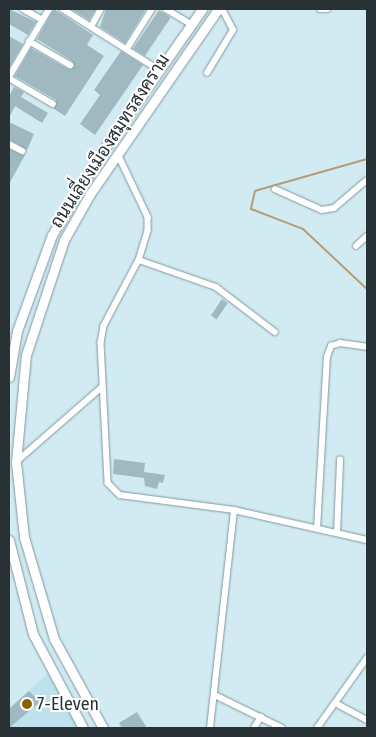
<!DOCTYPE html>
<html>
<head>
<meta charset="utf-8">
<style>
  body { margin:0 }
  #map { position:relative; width:376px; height:737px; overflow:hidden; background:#d2ebf3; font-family:"Fira Sans Condensed",Sarabun,sans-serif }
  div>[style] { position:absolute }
  .built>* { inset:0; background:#bfe1eb }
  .stream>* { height:2px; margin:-1px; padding:0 1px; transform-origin:1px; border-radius:1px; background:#b59d73 }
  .building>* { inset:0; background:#a0b9c0; transform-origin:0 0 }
  .roads { filter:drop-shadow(0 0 1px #80989f) drop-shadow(0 0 1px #80989f) }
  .minor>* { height:5.5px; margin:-2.75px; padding:0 2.75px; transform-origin:2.75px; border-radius:2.75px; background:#fff }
  .secondary>* { height:9px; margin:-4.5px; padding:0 4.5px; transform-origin:4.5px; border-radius:4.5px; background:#fff }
  .dots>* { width:14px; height:14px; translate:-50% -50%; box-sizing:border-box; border:2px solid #fff; border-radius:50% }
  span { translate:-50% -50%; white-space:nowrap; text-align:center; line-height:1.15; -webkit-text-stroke:4px #fff; paint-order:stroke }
  .street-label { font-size:18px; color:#283235 }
  .poi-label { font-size:18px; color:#283235 }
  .left { translate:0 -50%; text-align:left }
  .frame { position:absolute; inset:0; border:10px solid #283235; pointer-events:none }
</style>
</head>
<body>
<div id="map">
  <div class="built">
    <div style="clip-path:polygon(49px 672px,80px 728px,9px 728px,9px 708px)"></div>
  </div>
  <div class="stream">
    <div style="left:367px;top:159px;width:116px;rotate:164.1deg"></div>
    <div style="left:255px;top:191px;width:18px;rotate:103deg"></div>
    <div style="left:251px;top:209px;width:56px;rotate:21deg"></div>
    <div style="left:303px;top:229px;width:88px;rotate:43.2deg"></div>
  </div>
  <div class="building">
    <div style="clip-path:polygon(9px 9px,36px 22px,28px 35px,9px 24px)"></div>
    <div style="clip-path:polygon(54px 9px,93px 35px,87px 45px,104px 56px,65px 116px,54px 109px,56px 100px,15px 76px,31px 48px,68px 69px,74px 67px,72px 61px,37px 39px)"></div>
    <div style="clip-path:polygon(71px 9px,96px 9px,89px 20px)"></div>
    <div style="clip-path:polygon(106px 9px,146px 9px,125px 43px,100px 27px)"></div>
    <div style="left:159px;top:10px;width:14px;height:46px;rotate:34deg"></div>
    <div style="clip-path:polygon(9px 36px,23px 44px,9px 68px)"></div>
    <div style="clip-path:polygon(121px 51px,143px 65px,95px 135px,80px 124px,100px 95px,94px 90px)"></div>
    <div style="clip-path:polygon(14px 87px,24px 92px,21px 97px,48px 113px,42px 123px,15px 106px,9px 118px,9px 96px)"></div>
    <div style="clip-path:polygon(9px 122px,34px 134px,27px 150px,9px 139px)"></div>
    <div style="clip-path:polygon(9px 149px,25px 155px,9px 184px)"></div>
    <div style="left:222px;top:299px;width:7px;height:20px;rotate:34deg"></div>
    <div style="clip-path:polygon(114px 459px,145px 463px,144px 472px,165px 475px,163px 483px,159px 482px,157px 489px,145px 486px,144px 478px,113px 474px)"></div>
    <div style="clip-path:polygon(29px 691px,40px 702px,9px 728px,9px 709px)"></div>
    <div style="clip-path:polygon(137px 712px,147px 728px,122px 728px,119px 723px)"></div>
  </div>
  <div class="roads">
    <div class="minor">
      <div style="left:23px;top:9px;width:21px;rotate:29deg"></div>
      <div style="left:63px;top:9px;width:114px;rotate:32.4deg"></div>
      <div style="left:166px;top:9px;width:29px;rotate:31deg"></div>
      <div style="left:320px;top:9px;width:7px"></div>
      <div style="left:92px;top:25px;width:18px;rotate:-61deg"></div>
      <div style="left:29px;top:41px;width:48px;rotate:30.3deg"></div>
      <div style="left:128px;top:47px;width:45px;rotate:-57.7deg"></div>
      <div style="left:207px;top:73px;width:50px;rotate:-58.8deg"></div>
      <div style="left:233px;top:30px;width:24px;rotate:-118deg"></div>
      <div style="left:9px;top:77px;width:79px;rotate:-59.5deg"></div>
      <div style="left:9px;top:78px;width:51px;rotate:30.6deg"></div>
      <div style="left:9px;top:144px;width:15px;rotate:28deg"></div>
      <div style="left:118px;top:154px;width:70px;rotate:64.5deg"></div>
      <div style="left:148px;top:217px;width:14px;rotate:90deg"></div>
      <div style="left:148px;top:231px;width:30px;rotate:107deg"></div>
      <div style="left:139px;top:260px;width:75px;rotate:117.9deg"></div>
      <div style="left:104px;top:326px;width:17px;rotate:100deg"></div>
      <div style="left:101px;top:343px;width:140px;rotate:87.1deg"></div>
      <div style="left:108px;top:483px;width:17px;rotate:45deg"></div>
      <div style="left:120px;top:495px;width:115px;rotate:7.5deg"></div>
      <div style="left:234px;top:510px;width:136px;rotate:12.7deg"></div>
      <div style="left:275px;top:189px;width:51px;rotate:24.1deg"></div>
      <div style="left:322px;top:210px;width:12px;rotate:-9deg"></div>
      <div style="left:334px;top:208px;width:43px;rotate:-40.3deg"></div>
      <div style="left:356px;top:246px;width:15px;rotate:-42deg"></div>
      <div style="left:139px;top:260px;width:82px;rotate:19.3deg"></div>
      <div style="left:216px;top:287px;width:74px;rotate:37.3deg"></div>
      <div style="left:16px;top:462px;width:114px;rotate:-41.1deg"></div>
      <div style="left:317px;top:529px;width:172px;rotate:-86.7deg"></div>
      <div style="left:327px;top:357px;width:12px;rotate:-70deg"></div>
      <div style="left:331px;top:346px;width:9px;rotate:-18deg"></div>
      <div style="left:340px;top:343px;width:27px;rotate:8deg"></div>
      <div style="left:337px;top:533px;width:73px;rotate:-87.6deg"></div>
      <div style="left:215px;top:695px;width:75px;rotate:26.2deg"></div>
      <div style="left:337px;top:704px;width:34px;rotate:28deg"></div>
      <div style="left:210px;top:728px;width:219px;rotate:-83.7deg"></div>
      <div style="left:254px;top:728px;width:13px;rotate:-58deg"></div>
      <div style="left:317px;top:728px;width:86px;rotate:-54.5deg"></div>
    </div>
    <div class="secondary">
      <div style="left:9px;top:377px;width:47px;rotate:-80.1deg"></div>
      <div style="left:17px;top:331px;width:102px;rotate:-70deg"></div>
      <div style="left:52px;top:235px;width:85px;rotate:-59.5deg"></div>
      <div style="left:95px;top:162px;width:187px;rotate:-55deg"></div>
      <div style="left:9px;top:540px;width:97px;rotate:75.7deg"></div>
      <div style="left:33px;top:634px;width:106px;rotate:62deg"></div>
      <div style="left:103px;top:728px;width:102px;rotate:-118.8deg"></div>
      <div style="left:54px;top:639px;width:106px;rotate:-106.4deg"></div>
      <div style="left:24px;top:537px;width:75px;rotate:-96.1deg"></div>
      <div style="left:16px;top:462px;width:107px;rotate:-84.7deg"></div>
      <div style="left:26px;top:355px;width:121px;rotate:-71.7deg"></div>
      <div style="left:64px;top:240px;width:53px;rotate:-60.5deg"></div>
      <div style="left:90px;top:194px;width:225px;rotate:-55.3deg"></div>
    </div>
  </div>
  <div class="dots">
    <div style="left:27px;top:704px;background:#886200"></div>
  </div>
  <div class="street-label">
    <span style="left:110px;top:141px;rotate:-57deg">ถนนเลี่ยงเมืองสมุทรสงคราม</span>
  </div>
  <div class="poi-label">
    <span class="left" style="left:37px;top:704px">7-Eleven</span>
  </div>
  <div class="frame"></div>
</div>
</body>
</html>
